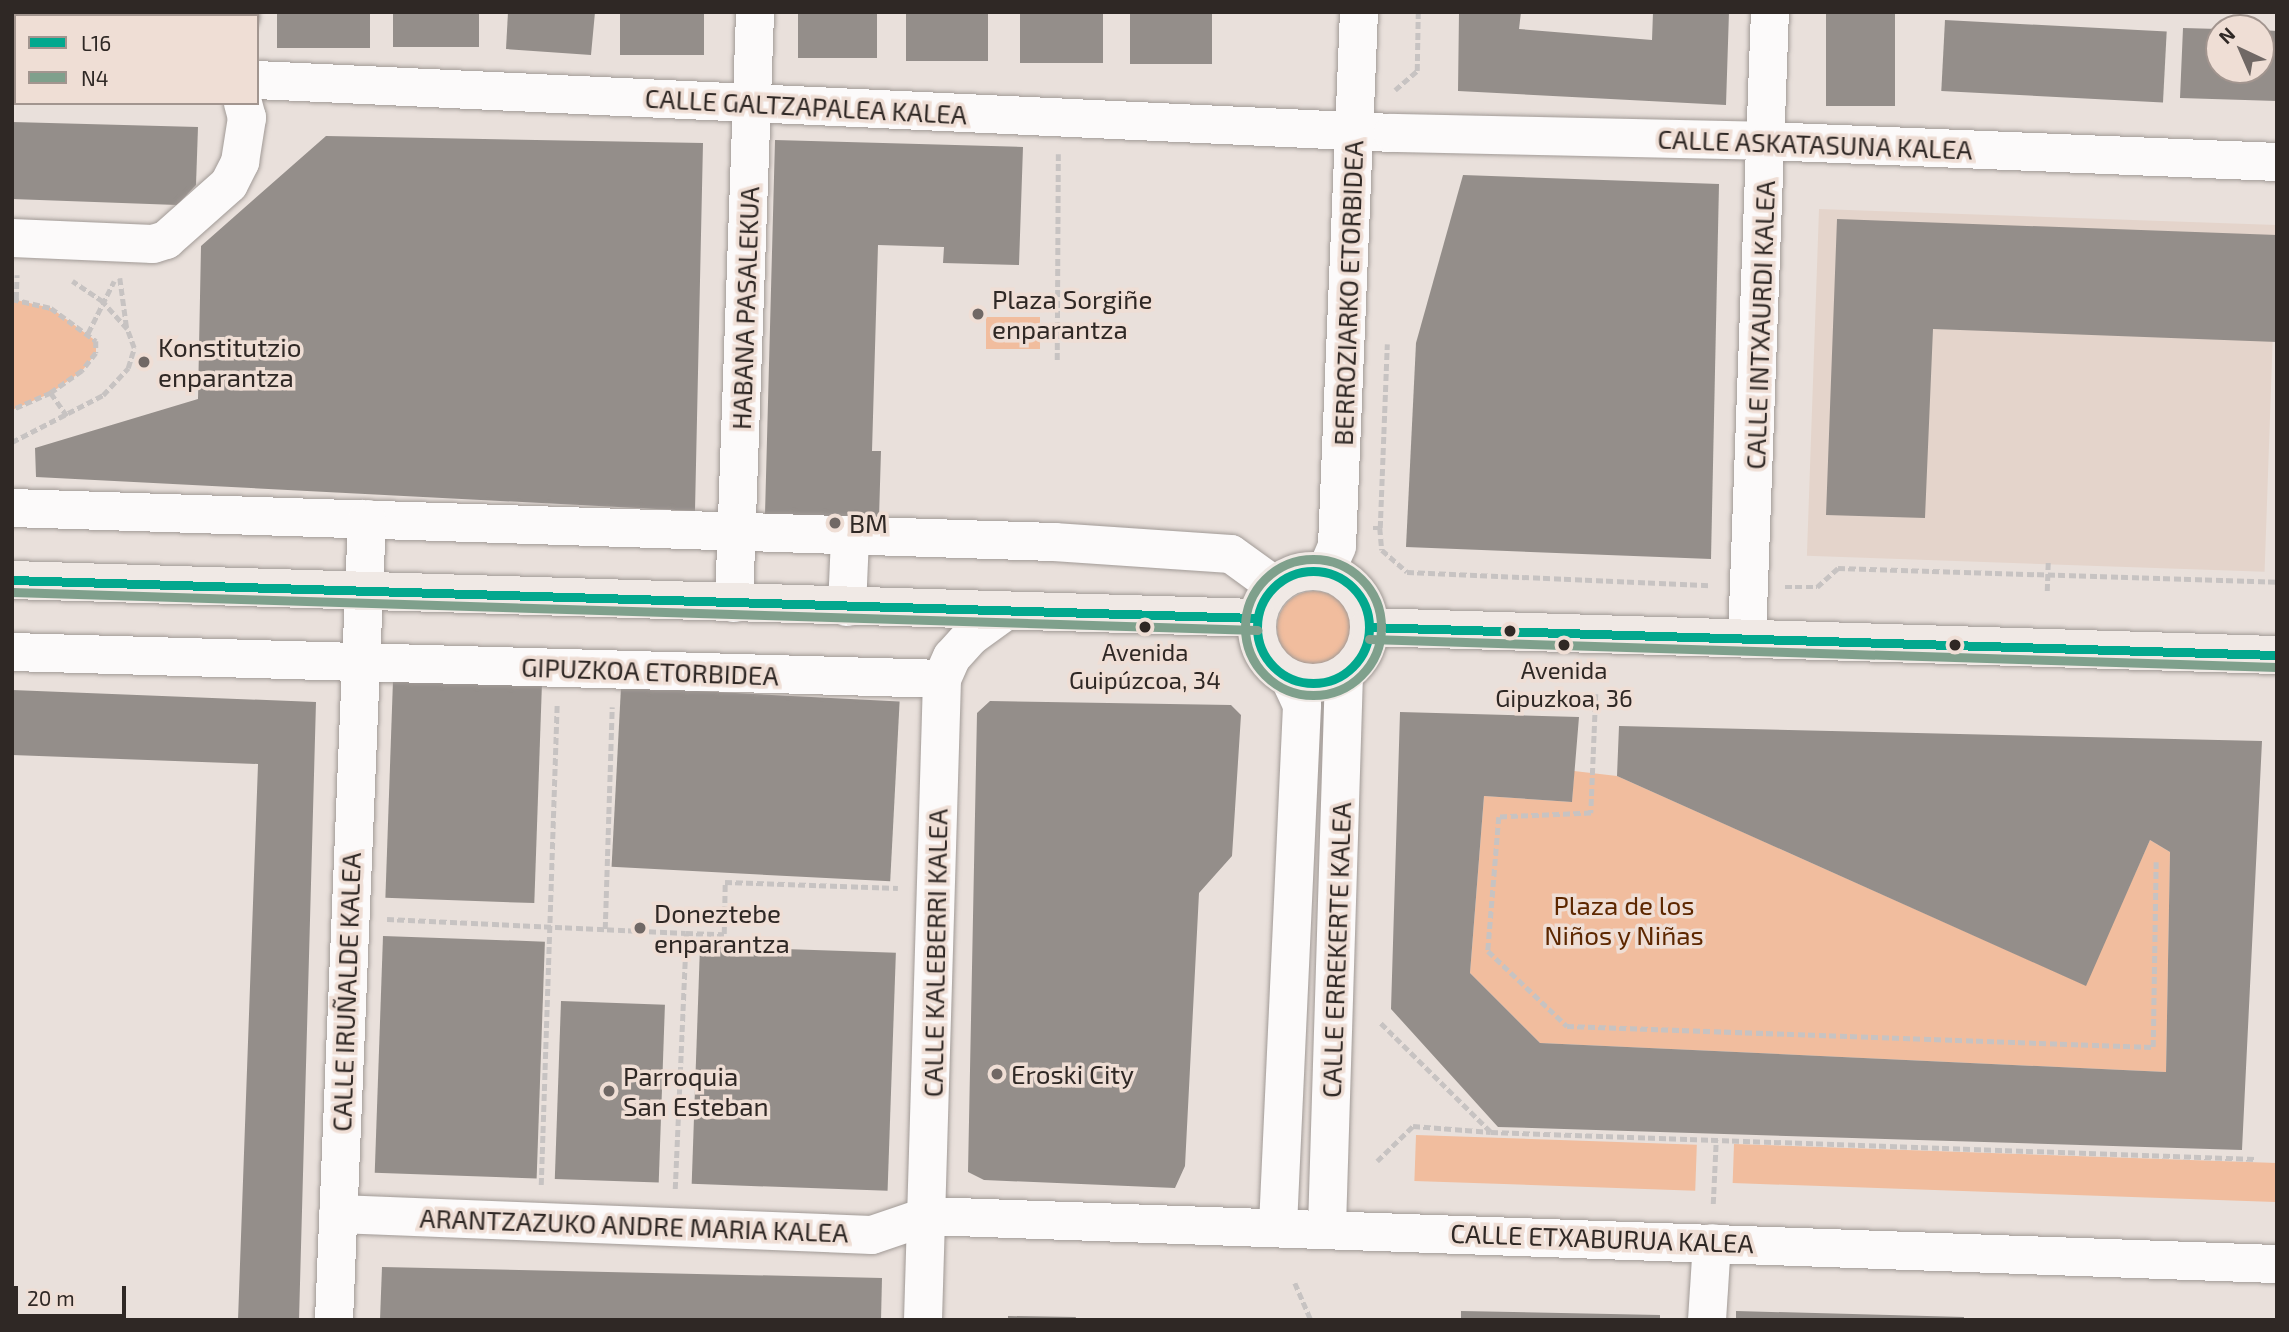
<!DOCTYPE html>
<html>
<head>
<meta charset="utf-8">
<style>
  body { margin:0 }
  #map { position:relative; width:2289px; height:1332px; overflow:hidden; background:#e9e0db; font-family:"Exo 2",sans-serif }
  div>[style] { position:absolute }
  .built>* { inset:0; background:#e4d4cb; transform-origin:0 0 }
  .green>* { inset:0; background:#f1bd9e; transform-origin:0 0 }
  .round { border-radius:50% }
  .building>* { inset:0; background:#948e8a; transform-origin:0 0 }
  .path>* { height:4.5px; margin-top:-2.25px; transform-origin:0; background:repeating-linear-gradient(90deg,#c7c3c2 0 7px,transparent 0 10.5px) }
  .roads { filter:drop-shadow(0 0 2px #a19a96) drop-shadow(0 0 2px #a19a96) }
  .minor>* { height:38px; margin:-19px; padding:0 19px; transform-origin:19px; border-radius:19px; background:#fcfafa }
  .major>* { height:38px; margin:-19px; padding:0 19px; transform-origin:19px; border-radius:19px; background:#f0e9e5 }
  .major>.ring { margin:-19px; padding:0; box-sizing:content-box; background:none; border:38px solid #f0e9e5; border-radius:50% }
  .bus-1>* { height:9px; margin:-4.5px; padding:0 4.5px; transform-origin:4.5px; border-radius:4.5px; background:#02a88e }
  .bus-1>.ring { margin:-4.5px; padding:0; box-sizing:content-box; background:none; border:9px solid #02a88e; border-radius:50% }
  .bus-2>* { height:9px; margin:-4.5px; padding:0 4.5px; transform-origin:4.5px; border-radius:4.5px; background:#7fa08c }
  .bus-2>.ring { margin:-4.5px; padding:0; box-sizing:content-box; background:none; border:9px solid #7fa08c; border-radius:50% }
  .dots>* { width:19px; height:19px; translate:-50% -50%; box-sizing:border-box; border:4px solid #efded5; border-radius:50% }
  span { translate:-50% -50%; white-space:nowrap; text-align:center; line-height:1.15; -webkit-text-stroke:7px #efded5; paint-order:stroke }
  .bus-label { font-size:24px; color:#2f2825 }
  .street-label { font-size:26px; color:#2f2825 }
  .poi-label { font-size:26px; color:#2f2825 }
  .left { translate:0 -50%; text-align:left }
  .park-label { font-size:26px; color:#5d2700 }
  .frame { position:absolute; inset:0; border:14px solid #2f2825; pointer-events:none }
  .legend { position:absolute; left:14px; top:14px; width:245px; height:91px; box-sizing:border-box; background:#efded5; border:2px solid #a2958f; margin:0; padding:9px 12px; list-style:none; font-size:21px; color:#2f2825 }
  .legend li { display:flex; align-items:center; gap:14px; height:35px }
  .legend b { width:35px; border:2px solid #a2958f }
  .north { position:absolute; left:2205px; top:14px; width:70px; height:70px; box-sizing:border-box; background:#efded5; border:2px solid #a2958f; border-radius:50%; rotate:316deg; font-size:19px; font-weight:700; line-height:28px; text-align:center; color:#2f2825 }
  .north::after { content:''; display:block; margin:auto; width:24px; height:32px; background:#706865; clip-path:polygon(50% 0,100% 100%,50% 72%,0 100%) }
  .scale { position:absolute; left:14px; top:1286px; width:112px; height:32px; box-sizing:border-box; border:4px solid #2f2825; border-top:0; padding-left:9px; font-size:21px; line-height:24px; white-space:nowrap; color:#2f2825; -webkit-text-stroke:5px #efded5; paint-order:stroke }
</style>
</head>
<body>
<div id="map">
  <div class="built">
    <div style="left:1819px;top:209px;width:458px;height:347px;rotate:2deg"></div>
  </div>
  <div class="green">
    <div style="clip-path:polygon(12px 299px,51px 308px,96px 341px,96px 353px,82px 371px,51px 393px,12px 410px)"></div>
    <div style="left:986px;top:317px;width:54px;height:32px"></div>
    <div class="round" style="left:1277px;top:591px;width:74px;height:74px"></div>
    <div style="clip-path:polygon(1574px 771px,1617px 776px,2085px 985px,2150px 840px,2170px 852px,2166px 1072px,1540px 1043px,1470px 973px,1484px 796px,1572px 802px)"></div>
    <div style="left:1416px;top:1135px;width:281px;height:46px;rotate:2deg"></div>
    <div style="left:1734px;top:1144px;width:543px;height:39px;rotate:2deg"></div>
  </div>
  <div class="building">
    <div style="clip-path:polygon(12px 12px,82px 12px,16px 16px,16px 35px)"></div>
    <div style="clip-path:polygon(105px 12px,194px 12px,105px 16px)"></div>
    <div style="left:277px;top:12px;width:93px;height:36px"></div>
    <div style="left:393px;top:12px;width:86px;height:35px"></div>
    <div style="clip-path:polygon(508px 12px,595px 12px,591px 55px,506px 49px)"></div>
    <div style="left:620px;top:12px;width:84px;height:43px"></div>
    <div style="left:798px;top:12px;width:79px;height:46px"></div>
    <div style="left:906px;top:12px;width:82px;height:49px"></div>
    <div style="left:1020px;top:12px;width:83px;height:51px"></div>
    <div style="left:1130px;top:12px;width:82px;height:52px"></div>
    <div style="clip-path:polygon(1459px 12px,1521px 12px,1519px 29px,1652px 40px,1653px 12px,1729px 12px,1726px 105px,1458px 91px)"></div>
    <div style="left:1826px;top:12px;width:69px;height:94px"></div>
    <div style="left:1945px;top:20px;width:222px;height:71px;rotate:3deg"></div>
    <div style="clip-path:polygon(2183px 28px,2219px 29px,2219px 70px,2261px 70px,2261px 30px,2277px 31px,2277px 101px,2180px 98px)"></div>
    <div style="clip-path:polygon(12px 122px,198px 127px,196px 185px,177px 205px,12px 199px)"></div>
    <div style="clip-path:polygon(326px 136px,703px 143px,695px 511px,36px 477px,35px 448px,198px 399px,201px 246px)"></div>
    <div style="clip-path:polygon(775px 140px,1023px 147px,1019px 265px,943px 263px,944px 247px,878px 245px,872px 451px,881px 451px,879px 518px,765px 514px)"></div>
    <div style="clip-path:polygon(1463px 175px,1719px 184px,1711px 559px,1406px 547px,1416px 343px)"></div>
    <div style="clip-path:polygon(1837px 219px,2277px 235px,2277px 342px,1933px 329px,1925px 518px,1826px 515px)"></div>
    <div style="left:393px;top:680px;width:149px;height:218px;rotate:2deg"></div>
    <div style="left:621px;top:687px;width:279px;height:180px;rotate:3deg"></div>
    <div style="clip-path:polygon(12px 690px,316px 702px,299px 1320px,238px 1320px,258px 764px,12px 755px)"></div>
    <div style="clip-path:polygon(990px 701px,1231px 705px,1241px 715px,1232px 856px,1199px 893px,1185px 1166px,1175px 1188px,984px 1180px,968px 1172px,977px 713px)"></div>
    <div style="clip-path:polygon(1400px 712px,1579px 717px,1572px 802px,1484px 796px,1470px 973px,1540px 1043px,2166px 1072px,2170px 852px,2150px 840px,2086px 986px,1617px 776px,1619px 726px,2262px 741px,2242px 1150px,1498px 1127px,1391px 1009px)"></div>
    <div style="left:383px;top:936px;width:162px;height:237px;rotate:2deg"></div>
    <div style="left:700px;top:946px;width:196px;height:238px;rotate:2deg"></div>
    <div style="left:561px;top:1001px;width:104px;height:178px;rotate:2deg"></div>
    <div style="clip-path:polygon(382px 1267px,882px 1278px,881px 1320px,380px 1320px)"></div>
    <div style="clip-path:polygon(1461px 1311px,1660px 1315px,1660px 1320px,1461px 1320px)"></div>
    <div style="clip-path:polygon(1736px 1311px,1964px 1317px,1964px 1320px,1736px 1320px)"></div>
    <div style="clip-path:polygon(1008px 1316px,1076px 1317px,1075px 1320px,1008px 1320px)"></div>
  </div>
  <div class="path">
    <div style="left:1395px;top:90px;width:29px;rotate:-41deg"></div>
    <div style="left:1417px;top:71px;width:59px;rotate:-89deg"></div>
    <div style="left:120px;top:278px;width:51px;rotate:82.2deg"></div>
    <div style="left:12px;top:299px;width:40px;rotate:13deg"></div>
    <div style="left:51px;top:308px;width:56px;rotate:36.3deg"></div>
    <div style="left:96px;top:341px;width:12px;rotate:90deg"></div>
    <div style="left:96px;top:353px;width:23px;rotate:128deg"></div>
    <div style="left:82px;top:371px;width:38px;rotate:145deg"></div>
    <div style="left:51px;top:393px;width:43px;rotate:156.4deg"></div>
    <div style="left:16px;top:299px;width:24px;rotate:-88deg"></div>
    <div style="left:88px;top:333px;width:58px;rotate:-63.4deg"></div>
    <div style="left:1057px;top:360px;width:206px;rotate:-89.7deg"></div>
    <div style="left:51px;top:393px;width:28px;rotate:55deg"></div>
    <div style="left:12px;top:442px;width:102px;rotate:-27.3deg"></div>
    <div style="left:103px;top:395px;width:37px;rotate:-47deg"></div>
    <div style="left:128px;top:368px;width:21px;rotate:-73deg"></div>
    <div style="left:134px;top:348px;width:20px;rotate:-110deg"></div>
    <div style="left:127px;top:329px;width:36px;rotate:-132deg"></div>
    <div style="left:103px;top:302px;width:37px;rotate:-146deg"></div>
    <div style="left:1373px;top:528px;width:7px"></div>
    <div style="left:1380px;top:528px;width:22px;rotate:85deg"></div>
    <div style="left:1382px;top:550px;width:33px;rotate:41deg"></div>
    <div style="left:1407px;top:572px;width:303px;rotate:2.5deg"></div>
    <div style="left:1380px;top:528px;width:184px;rotate:-87.8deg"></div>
    <div style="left:1785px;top:587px;width:32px"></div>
    <div style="left:1817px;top:587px;width:28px;rotate:-42deg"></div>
    <div style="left:1838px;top:568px;width:439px;rotate:1.8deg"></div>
    <div style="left:2047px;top:591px;width:29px;rotate:-88deg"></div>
    <div style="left:1596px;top:694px;width:119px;rotate:92.4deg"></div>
    <div style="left:1591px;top:813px;width:92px;rotate:177.5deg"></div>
    <div style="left:1499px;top:817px;width:134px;rotate:94.7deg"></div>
    <div style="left:1488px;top:951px;width:109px;rotate:43.5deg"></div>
    <div style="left:1567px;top:1026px;width:586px;rotate:2.05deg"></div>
    <div style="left:2153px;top:1047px;width:185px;rotate:-89.1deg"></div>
    <div style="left:387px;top:919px;width:299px;rotate:2.7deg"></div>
    <div style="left:605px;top:929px;width:222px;rotate:-88.2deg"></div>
    <div style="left:1381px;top:1023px;width:155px;rotate:44.7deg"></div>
    <div style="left:1491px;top:1132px;width:765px;rotate:2.02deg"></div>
    <div style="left:1377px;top:1161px;width:50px;rotate:-44.2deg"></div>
    <div style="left:1413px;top:1126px;width:78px;rotate:4.4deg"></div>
    <div style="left:541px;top:1185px;width:481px;rotate:-88.1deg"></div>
    <div style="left:675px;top:1189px;width:256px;rotate:-87.5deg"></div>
    <div style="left:686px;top:933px;width:38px;rotate:2deg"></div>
    <div style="left:724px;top:934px;width:52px;rotate:-88.9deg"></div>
    <div style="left:725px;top:882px;width:173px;rotate:2deg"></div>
    <div style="left:1713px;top:1204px;width:64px;rotate:-87.3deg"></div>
    <div style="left:1295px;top:1283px;width:40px;rotate:66.6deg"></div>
  </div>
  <div class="roads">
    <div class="minor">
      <div style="left:240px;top:16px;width:4px;rotate:-90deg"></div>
      <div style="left:12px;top:76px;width:4px"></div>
      <div style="left:257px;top:80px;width:1137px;rotate:2.67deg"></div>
      <div style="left:1393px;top:133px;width:373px;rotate:1.2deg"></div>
      <div style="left:1766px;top:141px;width:511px;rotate:2.35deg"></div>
      <div style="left:12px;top:238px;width:141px;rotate:2.4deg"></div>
      <div style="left:153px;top:244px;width:14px;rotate:-17deg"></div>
      <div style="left:166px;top:240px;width:84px;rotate:-41.6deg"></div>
      <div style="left:229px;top:184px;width:25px;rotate:-63deg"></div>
      <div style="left:240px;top:162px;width:45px;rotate:-81deg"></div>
      <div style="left:247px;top:118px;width:16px;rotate:-105deg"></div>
      <div style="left:12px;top:508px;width:1043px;rotate:1.87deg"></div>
      <div style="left:1054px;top:542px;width:177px;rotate:3.9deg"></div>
      <div style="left:1231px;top:554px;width:54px;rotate:36deg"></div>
      <div style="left:1326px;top:572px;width:28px;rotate:-67deg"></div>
      <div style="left:1337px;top:546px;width:534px;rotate:-87.64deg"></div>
      <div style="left:734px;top:603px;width:591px;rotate:-87.96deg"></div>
      <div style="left:847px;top:607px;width:70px;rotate:-87.5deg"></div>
      <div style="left:1747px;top:638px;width:626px;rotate:-87.9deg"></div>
      <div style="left:12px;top:652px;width:930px;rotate:1.66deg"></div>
      <div style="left:338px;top:1214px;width:534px;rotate:2.25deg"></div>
      <div style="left:872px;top:1235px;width:59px;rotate:-18.7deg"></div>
      <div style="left:928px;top:1216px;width:1350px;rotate:2.04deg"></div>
      <div style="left:1278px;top:1226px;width:522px;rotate:-87.36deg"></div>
      <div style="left:1302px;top:705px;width:29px;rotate:-115deg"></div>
      <div style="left:1327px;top:1227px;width:553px;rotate:-88.24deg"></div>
      <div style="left:334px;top:1320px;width:802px;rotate:-87.64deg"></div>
      <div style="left:923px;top:1320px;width:641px;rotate:-88.3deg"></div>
      <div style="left:942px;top:679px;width:24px;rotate:-66deg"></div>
      <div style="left:952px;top:657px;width:27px;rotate:-48deg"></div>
      <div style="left:970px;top:637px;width:41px;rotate:-36deg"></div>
      <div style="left:1707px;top:1320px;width:77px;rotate:-86.3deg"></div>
    </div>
    <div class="major">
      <div class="ring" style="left:1257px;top:571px;width:74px;height:74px"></div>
      <div style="left:12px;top:580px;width:1246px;rotate:1.75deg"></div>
      <div style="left:1369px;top:627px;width:908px;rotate:1.77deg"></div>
    </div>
  </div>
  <div class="bus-1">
    <div class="ring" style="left:1257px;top:571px;width:103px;height:103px"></div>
    <div style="left:12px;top:580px;width:1246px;rotate:1.75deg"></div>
    <div style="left:1369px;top:627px;width:908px;rotate:1.77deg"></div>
  </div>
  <div class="bus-2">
    <div class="ring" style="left:1245px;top:559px;width:127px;height:127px"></div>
    <div style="left:12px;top:592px;width:1246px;rotate:1.75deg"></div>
    <div style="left:1369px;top:639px;width:908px;rotate:1.77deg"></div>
  </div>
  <div class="dots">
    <div style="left:978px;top:314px;background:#706865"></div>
    <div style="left:144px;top:362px;background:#706865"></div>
    <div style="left:835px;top:523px;background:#706865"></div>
    <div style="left:1145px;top:627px;background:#2f2825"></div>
    <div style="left:1510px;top:631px;background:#2f2825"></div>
    <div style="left:1564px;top:645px;background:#2f2825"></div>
    <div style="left:1955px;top:645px;background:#2f2825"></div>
    <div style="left:640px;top:928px;background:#706865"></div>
    <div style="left:997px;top:1074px;background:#706865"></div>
    <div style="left:609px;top:1091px;background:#706865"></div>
  </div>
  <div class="bus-label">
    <span style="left:1145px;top:666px">Avenida<br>Guipúzcoa, 34</span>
    <span style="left:1564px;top:684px">Avenida<br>Gipuzkoa, 36</span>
  </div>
  <div class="street-label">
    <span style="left:806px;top:106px;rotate:3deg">CALLE GALTZAPALEA KALEA</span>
    <span style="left:1815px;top:144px;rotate:2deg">CALLE ASKATASUNA KALEA</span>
    <span style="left:1348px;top:293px;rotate:-88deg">BERROZIARKO ETORBIDEA</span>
    <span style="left:745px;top:308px;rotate:-88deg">HABANA PASALEKUA</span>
    <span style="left:1760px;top:325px;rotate:-88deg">CALLE INTXAURDI KALEA</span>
    <span style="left:650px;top:671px;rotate:2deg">GIPUZKOA ETORBIDEA</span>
    <span style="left:1336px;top:950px;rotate:-88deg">CALLE ERREKERTE KALEA</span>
    <span style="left:935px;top:953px;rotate:-89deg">CALLE KALEBERRI KALEA</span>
    <span style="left:346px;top:992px;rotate:-88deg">CALLE IRUÑALDE KALEA</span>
    <span style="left:634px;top:1225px;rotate:2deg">ARANTZAZUKO ANDRE MARIA KALEA</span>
    <span style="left:1602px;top:1238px;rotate:2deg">CALLE ETXABURUA KALEA</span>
  </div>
  <div class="poi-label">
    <span class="left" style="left:992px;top:314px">Plaza Sorgiñe<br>enparantza</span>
    <span class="left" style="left:158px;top:362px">Konstitutzio<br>enparantza</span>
    <span class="left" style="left:849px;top:523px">BM</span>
    <span class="left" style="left:654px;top:928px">Doneztebe<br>enparantza</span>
    <span class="left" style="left:1011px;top:1074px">Eroski City</span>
    <span class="left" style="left:623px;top:1091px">Parroquia<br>San Esteban</span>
  </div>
  <div class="park-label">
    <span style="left:1624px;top:920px">Plaza de los<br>Niños y Niñas</span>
  </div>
  <div class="frame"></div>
  <ul class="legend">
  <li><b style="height:9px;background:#02a88e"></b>L16</li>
  <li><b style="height:9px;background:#7fa08c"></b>N4</li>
  </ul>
  <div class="north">N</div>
  <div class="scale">20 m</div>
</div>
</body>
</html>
